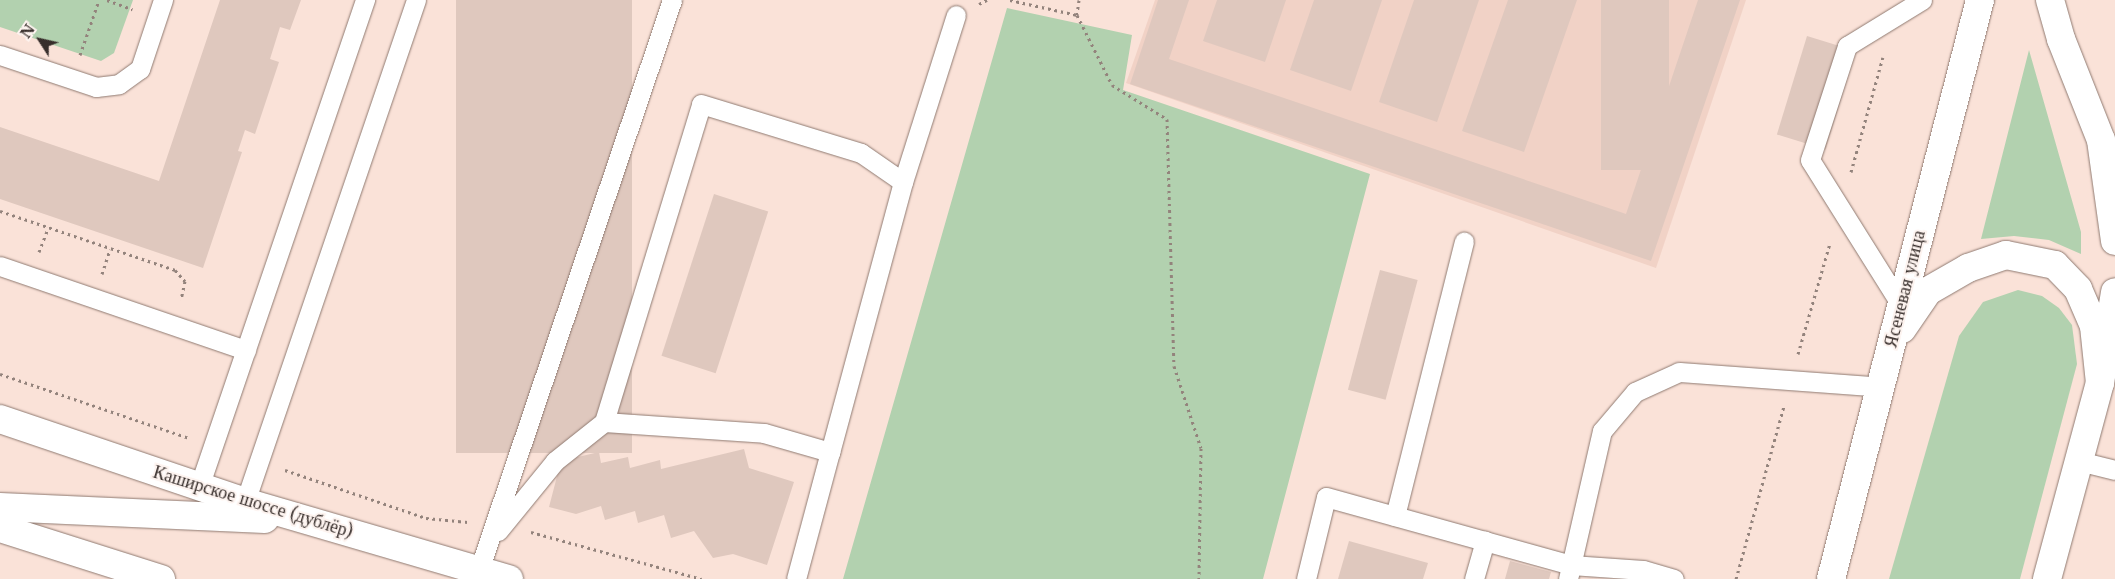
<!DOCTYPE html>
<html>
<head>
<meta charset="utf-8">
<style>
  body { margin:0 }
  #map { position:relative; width:2115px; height:579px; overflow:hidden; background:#fae2d8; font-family:"Libre Baskerville",serif }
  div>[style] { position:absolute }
  .built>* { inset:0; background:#f1d2c6 }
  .green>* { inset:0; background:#b2d1af }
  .building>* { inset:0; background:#dfc8be; transform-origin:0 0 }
  .path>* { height:3px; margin-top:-1.5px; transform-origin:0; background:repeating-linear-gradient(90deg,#93837c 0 2.5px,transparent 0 6.5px) }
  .roads { filter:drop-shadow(0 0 1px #8f7a71) drop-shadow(0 0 1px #8f7a71) }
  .lane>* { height:19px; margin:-9.5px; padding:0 9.5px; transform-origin:9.5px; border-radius:9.5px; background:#fff }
  .secondary>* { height:28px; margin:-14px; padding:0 14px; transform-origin:14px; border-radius:14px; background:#fff }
  .primary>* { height:28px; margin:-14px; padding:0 14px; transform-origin:14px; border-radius:14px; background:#fff }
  span { translate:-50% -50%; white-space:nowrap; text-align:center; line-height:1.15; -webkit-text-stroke:4px #fdf3ef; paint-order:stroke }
  .street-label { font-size:18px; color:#372e2b }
  .north { position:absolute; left:15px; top:15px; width:50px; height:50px; -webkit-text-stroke:4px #fdf3ef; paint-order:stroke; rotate:305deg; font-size:14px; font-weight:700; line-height:20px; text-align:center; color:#372e2b }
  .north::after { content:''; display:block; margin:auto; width:18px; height:22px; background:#372e2b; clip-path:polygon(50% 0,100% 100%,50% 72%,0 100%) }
</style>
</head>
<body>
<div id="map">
  <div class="built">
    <div style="clip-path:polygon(1155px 0,1746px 0,1656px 268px,1126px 83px)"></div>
  </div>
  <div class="green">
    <div style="clip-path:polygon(0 0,133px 0,114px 53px,101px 61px,0 27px)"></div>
    <div style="clip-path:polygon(1007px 8px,1132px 35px,1123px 90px,1370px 174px,1263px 579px,843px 579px)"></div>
    <div style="clip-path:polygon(2029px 50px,2081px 232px,2081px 254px,2049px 240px,2014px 236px,1981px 239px)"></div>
    <div style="clip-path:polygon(2018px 290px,2042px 296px,2059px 308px,2072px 325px,2077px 364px,2020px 579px,1889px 579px,1959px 336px,1983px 302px)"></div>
  </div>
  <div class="building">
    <div style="clip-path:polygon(220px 0,301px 0,290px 30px,280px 27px,270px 59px,279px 62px,255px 134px,245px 130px,238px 151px,242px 152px,203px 268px,0 199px,0 127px,159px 181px)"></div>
    <div style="left:456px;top:0;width:176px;height:453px"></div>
    <div style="clip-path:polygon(1158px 0,1189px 0,1169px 59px,1626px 214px,1698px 0,1740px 0,1651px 261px,1130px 84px)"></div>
    <div style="clip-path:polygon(1217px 0,1286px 0,1265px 62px,1203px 41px)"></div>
    <div style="clip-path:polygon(1314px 0,1382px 0,1351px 91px,1290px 70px)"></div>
    <div style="clip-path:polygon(1414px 0,1479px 0,1437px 122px,1379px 102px)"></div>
    <div style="clip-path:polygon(1508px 0,1577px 0,1524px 152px,1462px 131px)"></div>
    <div style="left:1601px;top:0;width:68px;height:170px"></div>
    <div style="left:1807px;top:36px;width:51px;height:103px;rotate:17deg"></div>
    <div style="left:714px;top:194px;width:57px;height:170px;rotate:18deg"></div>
    <div style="left:1380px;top:270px;width:39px;height:124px;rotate:15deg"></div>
    <div style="clip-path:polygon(744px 449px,749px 468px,794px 482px,767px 565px,733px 554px,713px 558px,694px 531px,671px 538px,664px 515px,638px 523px,635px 511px,605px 520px,601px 506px,576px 514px,549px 507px,561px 461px,599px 452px,601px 463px,628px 457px,630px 468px,660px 460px,661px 469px)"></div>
    <div style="clip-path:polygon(1349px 541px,1428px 563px,1423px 579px,1338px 579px)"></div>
    <div style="clip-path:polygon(1510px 561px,1551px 572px,1549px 579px,1505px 579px)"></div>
  </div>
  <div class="path">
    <div style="left:107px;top:0;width:27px;rotate:20deg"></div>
    <div style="left:1010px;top:0;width:69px;rotate:12.6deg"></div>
    <div style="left:1079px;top:0;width:15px;rotate:98deg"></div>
    <div style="left:1077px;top:15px;width:78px;rotate:63.4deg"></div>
    <div style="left:1112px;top:85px;width:65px;rotate:31.7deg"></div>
    <div style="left:1167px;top:119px;width:247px;rotate:88.4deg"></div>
    <div style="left:1174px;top:366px;width:86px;rotate:71.8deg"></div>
    <div style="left:1201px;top:448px;width:131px;rotate:90.9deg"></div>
    <div style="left:979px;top:4px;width:9px;rotate:-27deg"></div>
    <div style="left:80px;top:55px;width:58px;rotate:-70.9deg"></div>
    <div style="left:1851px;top:172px;width:119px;rotate:-74.5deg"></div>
    <div style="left:0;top:211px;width:185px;rotate:18.6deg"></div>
    <div style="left:175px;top:270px;width:15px;rotate:48deg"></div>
    <div style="left:185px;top:281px;width:19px;rotate:102deg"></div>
    <div style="left:39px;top:252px;width:26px;rotate:-69deg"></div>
    <div style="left:102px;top:274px;width:26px;rotate:-72deg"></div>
    <div style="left:1798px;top:354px;width:116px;rotate:-73.9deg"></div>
    <div style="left:0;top:374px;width:200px;rotate:18.7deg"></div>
    <div style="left:285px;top:470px;width:149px;rotate:18.8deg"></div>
    <div style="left:426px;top:518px;width:42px;rotate:5.4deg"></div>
    <div style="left:531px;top:532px;width:177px;rotate:15.4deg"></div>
    <div style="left:1736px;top:579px;width:180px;rotate:-74.5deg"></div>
  </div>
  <div class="roads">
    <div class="lane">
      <div style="left:0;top:55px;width:101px;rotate:18.4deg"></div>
      <div style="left:96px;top:87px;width:23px;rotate:-7deg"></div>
      <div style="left:119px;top:84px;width:26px;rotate:-36deg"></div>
      <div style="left:140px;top:69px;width:73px;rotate:-71.6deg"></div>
      <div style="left:903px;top:182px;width:175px;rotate:-72.4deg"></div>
      <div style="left:0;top:266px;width:260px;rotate:18.9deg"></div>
      <div style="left:1901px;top:305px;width:171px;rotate:-122.1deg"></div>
      <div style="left:1810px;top:160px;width:120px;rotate:-72deg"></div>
      <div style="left:1847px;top:46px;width:88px;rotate:-31.5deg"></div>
      <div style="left:604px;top:422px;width:332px;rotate:-73deg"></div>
      <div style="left:701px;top:104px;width:167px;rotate:17deg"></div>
      <div style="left:861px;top:153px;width:51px;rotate:34.6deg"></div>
      <div style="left:903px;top:182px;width:280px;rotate:105.1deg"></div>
      <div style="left:2079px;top:461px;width:37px;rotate:14deg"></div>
      <div style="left:199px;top:487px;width:515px;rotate:-71.18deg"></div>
      <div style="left:245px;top:502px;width:530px;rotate:-71.19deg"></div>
      <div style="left:1395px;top:516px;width:283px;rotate:-75.9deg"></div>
      <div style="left:498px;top:531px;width:90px;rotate:-50.8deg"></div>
      <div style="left:555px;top:461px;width:63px;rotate:-38.5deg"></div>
      <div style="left:604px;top:422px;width:160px;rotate:3.9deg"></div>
      <div style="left:764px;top:433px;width:69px;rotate:16.1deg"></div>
      <div style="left:830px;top:452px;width:131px;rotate:105deg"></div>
      <div style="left:479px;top:570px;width:602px;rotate:-71.29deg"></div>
      <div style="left:1306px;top:579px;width:84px;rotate:-76.3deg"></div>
      <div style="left:1326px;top:497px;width:254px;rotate:15.5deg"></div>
      <div style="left:1571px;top:565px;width:72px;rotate:4deg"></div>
      <div style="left:1643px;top:570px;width:32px;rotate:16deg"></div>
      <div style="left:1474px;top:579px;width:40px;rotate:-74deg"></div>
      <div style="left:1568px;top:579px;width:152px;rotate:-77.1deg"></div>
      <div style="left:1602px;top:431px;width:51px;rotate:-49.8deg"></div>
      <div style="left:1635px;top:392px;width:48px;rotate:-24.4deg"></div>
      <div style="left:1679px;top:372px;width:203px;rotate:4.2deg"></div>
    </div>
    <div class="secondary">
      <div style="left:2050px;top:0;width:41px;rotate:74.2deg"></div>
      <div style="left:2061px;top:39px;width:109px;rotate:68.4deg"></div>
      <div style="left:2101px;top:140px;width:102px;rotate:82.1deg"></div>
      <div style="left:1902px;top:329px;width:46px;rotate:-55.6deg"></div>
      <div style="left:1928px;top:291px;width:46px;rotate:-29.9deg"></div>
      <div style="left:1968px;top:268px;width:40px;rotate:-18.9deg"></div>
      <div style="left:2006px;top:255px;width:50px;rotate:11.5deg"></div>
      <div style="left:2055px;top:265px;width:33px;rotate:46deg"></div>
      <div style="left:2078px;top:289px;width:40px;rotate:66.6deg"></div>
      <div style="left:2094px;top:326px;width:57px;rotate:84deg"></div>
      <div style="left:0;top:419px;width:259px;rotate:18.7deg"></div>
      <div style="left:245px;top:502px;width:275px;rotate:16.3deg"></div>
      <div style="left:0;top:507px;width:265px;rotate:2.6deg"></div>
      <div style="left:1831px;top:579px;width:598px;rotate:-75.57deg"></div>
      <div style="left:2047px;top:579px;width:203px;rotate:-74.9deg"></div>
      <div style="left:2100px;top:383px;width:92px;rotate:-80.6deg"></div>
    </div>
    <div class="primary">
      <div style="left:0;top:528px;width:169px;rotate:17.6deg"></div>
    </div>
  </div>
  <div class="street-label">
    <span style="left:1905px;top:289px;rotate:-76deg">Ясеневая улица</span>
    <span style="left:253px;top:502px;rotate:17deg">Каширское шоссе (дублёр)</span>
  </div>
  <div class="north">N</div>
</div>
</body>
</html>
